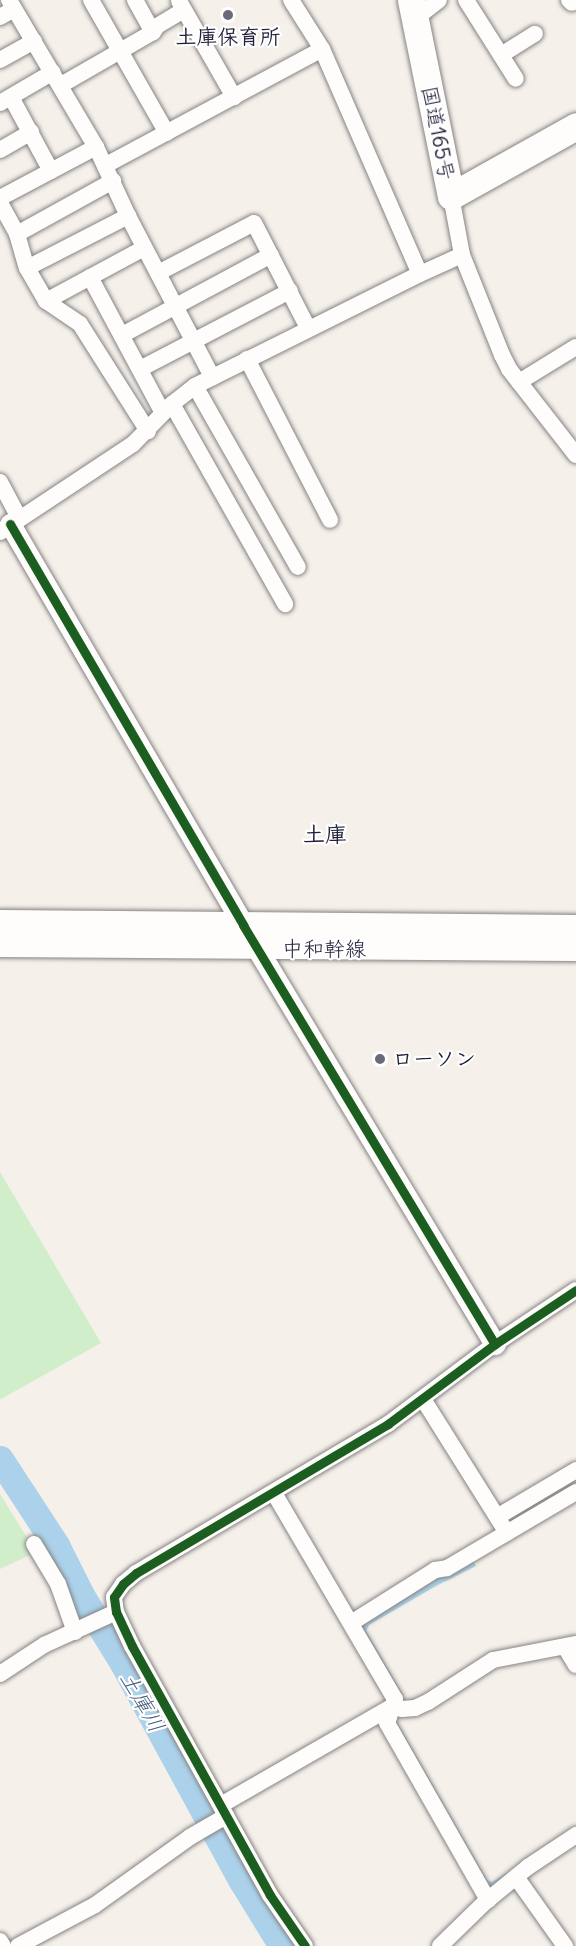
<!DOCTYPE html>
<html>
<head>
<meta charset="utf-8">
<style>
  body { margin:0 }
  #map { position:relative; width:576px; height:1946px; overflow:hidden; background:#f5f0e9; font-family:Delius,"Klee One",sans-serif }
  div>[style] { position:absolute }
  .green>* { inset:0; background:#d1eeca }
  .water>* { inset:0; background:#abd2ea }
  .river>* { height:27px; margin:-13.5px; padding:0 13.5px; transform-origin:13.5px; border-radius:13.5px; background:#abd2ea }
  .roads { filter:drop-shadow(0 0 2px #858385) drop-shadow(0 0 2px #858385) }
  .minor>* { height:16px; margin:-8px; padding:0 8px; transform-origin:8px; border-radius:8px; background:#fefdfc }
  .tertiary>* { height:21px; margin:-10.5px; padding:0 10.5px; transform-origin:10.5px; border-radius:10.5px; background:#fefdfc }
  .secondary>* { height:24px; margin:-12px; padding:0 12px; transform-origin:12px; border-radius:12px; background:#fefdfc }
  .trunk>* { height:27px; margin:-13.5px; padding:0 13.5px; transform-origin:13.5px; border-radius:13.5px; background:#fefdfc }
  .cycleway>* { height:9px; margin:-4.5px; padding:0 4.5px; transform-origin:4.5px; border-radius:4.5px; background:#1b5e20 }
  .dots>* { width:16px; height:16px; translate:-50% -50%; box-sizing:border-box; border:3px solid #fff; border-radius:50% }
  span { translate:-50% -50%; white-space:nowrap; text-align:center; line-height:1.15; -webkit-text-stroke:4.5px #fff; paint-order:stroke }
  .poi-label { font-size:21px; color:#22223b; font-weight:700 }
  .left { translate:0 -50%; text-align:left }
  .street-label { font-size:21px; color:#22223b }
  .neighbourhood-label { font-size:22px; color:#22223b; font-weight:700 }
  .water-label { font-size:22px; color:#475b78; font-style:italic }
</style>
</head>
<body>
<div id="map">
  <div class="green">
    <div style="clip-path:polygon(0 1172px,101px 1343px,1px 1399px,0 1399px)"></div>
    <div style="clip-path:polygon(0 1494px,36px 1552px,0 1569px)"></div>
  </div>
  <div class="water">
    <div style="clip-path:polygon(472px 1559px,476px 1566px,436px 1586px,369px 1625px,366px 1631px,403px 1695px,397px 1692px,358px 1625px,435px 1575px)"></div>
    <div style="clip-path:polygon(395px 1719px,487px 1880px,492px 1882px,515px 1868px,490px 1893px,392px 1721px)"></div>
  </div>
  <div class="river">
    <div style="left:0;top:1459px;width:103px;rotate:56.9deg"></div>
    <div style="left:56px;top:1545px;width:56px;rotate:63.4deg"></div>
    <div style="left:81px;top:1595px;width:80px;rotate:58.3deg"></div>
    <div style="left:123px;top:1663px;width:248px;rotate:61.4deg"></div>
    <div style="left:242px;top:1881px;width:76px;rotate:58.4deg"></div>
  </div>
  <div class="roads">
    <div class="minor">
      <div style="left:9px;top:0;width:171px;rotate:59.4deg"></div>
      <div style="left:96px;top:147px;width:76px;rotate:65.1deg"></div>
      <div style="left:128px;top:216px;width:182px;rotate:62.4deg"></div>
      <div style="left:91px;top:0;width:153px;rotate:60.3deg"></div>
      <div style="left:135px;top:0;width:37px;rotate:61deg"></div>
      <div style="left:291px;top:0;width:58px;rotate:57.7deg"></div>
      <div style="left:322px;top:49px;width:245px;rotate:66.5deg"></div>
      <div style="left:466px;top:0;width:93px;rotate:57.7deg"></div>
      <div style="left:569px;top:0;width:4px;rotate:45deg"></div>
      <div style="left:179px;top:1px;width:111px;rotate:60.2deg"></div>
      <div style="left:0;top:17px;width:16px;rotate:-30deg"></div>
      <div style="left:416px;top:18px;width:29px;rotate:-38deg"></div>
      <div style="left:501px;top:55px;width:40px;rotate:-32deg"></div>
      <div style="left:0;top:60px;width:39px;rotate:-29deg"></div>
      <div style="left:61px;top:85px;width:106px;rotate:-29.9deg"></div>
      <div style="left:153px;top:32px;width:7px;rotate:-56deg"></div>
      <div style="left:157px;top:26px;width:31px;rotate:-31deg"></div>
      <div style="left:11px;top:97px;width:84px;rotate:61.6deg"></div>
      <div style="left:0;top:103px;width:61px;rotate:-30.3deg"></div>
      <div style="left:0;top:150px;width:36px;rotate:-30deg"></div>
      <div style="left:106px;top:165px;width:245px;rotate:-28.2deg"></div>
      <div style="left:451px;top:196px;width:60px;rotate:79.4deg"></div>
      <div style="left:462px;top:255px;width:108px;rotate:68.2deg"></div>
      <div style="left:502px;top:355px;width:16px;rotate:63deg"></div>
      <div style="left:509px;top:369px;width:109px;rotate:52.1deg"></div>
      <div style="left:0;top:198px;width:109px;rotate:-28deg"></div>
      <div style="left:0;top:203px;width:35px;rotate:61deg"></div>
      <div style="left:17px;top:234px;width:35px;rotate:74deg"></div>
      <div style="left:27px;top:268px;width:38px;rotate:60deg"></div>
      <div style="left:46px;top:301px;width:41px;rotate:34.1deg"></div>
      <div style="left:80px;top:324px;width:127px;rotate:57.6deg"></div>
      <div style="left:17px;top:234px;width:110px;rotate:-28.9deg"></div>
      <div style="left:27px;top:268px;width:114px;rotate:-27.2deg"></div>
      <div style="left:158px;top:273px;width:108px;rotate:-27.5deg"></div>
      <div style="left:254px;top:223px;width:118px;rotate:62.8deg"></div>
      <div style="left:90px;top:277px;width:154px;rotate:61.8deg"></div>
      <div style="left:46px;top:301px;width:111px;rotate:-28.4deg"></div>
      <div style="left:122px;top:335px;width:169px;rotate:-28.2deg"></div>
      <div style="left:247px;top:359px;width:181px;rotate:62.7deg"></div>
      <div style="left:140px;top:369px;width:169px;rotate:-27.5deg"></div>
      <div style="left:519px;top:382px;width:67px;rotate:-31.6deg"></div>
      <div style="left:195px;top:386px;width:208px;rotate:60.4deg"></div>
      <div style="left:172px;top:404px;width:230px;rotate:60.5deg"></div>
      <div style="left:0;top:482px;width:40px;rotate:62deg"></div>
      <div style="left:0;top:532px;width:159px;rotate:-33.5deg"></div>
      <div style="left:133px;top:444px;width:56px;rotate:-45.7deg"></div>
      <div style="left:172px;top:404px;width:29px;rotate:-38deg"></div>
      <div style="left:195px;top:386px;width:251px;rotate:-26.5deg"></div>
      <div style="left:420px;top:274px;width:46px;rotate:-24.3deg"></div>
      <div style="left:423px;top:1399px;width:158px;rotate:57.9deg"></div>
      <div style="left:274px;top:1493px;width:239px;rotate:59.6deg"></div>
      <div style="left:395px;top:1699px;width:25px;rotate:108deg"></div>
      <div style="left:387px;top:1723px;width:204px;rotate:60.3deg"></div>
      <div style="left:497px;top:1517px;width:92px;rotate:-30.7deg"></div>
      <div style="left:34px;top:1544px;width:47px;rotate:59deg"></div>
      <div style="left:58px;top:1584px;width:51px;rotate:70.5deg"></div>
      <div style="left:351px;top:1623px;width:99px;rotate:-32.2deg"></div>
      <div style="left:435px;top:1570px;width:12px;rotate:-9deg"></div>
      <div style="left:447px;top:1568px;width:150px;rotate:-30.5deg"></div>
      <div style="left:565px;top:1647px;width:21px;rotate:59deg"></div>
      <div style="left:0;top:1674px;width:53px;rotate:-33.4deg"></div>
      <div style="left:44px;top:1645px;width:79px;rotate:-24.6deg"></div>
      <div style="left:221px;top:1805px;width:198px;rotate:-29.9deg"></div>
      <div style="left:393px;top:1706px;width:9px;rotate:18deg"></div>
      <div style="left:402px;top:1709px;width:13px;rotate:-4deg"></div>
      <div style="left:415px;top:1708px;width:14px;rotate:-25deg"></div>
      <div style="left:428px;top:1702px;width:77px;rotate:-32.9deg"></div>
      <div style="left:493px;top:1660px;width:85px;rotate:-10.9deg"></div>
      <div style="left:516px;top:1877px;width:85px;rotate:54.6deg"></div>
      <div style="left:0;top:1941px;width:6px;rotate:59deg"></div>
      <div style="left:18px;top:1946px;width:87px;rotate:-28deg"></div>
      <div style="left:95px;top:1905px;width:117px;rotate:-35.6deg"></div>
      <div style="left:190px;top:1837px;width:42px;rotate:-30.3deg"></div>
      <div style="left:305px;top:1946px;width:62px;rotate:-124.5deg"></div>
      <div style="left:270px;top:1895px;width:285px;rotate:-119deg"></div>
      <div style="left:132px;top:1646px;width:38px;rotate:-115deg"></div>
      <div style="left:116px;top:1612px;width:15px;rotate:-98deg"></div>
      <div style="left:114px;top:1597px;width:16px;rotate:-55deg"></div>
      <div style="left:123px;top:1584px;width:17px;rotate:-40deg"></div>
      <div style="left:136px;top:1573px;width:293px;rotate:-30.6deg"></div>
      <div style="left:388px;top:1424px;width:134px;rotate:-36.8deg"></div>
      <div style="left:495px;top:1344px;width:97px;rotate:-33.7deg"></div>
      <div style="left:440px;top:1946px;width:62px;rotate:-44.3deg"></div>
      <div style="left:484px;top:1903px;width:57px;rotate:-39.3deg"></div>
      <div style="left:528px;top:1867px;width:58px;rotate:-33.7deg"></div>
    </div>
    <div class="tertiary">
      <div style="left:10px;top:524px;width:464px;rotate:59.8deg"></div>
      <div style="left:243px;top:925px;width:489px;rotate:59deg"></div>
    </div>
    <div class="secondary">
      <div style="left:0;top:922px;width:576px;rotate:0.5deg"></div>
      <div style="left:0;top:945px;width:576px;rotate:0.4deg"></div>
    </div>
    <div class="trunk">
      <div style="left:411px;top:0;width:200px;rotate:78.5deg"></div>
      <div style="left:451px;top:196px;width:143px;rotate:-29.2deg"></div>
    </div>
  </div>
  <div class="cycleway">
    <div style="left:10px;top:524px;width:464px;rotate:59.8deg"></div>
    <div style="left:243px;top:925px;width:489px;rotate:59deg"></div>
    <div style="left:305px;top:1946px;width:62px;rotate:-124.5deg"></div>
    <div style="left:270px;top:1895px;width:285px;rotate:-119deg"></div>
    <div style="left:132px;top:1646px;width:38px;rotate:-115deg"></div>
    <div style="left:116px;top:1612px;width:15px;rotate:-98deg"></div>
    <div style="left:114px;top:1597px;width:16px;rotate:-55deg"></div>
    <div style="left:123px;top:1584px;width:17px;rotate:-40deg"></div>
    <div style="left:136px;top:1573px;width:293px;rotate:-30.6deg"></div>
    <div style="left:388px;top:1424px;width:134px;rotate:-36.8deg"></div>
    <div style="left:495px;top:1344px;width:97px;rotate:-33.7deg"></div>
  </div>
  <div class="dots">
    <div style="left:228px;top:15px;background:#6c6a78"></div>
    <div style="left:380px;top:1059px;background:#6c6a78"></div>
  </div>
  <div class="poi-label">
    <span style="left:228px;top:37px">土庫保育所</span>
    <span class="left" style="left:392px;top:1059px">ローソン</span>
  </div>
  <div class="street-label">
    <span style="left:438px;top:133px;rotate:79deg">国道165号</span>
    <span style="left:324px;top:949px">中和幹線</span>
  </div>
  <div class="neighbourhood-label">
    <span style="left:325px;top:835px">土庫</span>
  </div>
  <div class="water-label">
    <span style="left:142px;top:1702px;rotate:60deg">土庫川</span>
  </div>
</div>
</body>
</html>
